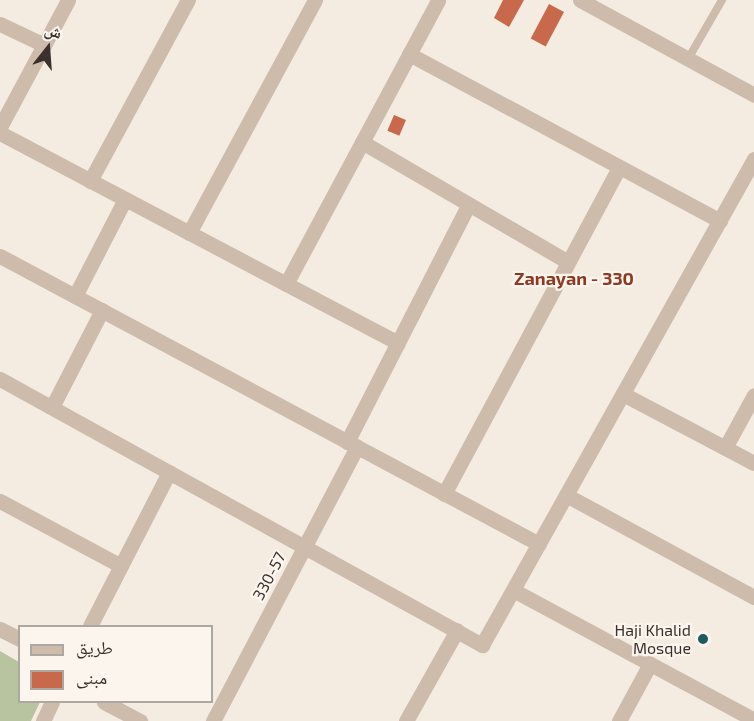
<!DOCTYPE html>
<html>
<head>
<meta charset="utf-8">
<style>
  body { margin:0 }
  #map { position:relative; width:754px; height:721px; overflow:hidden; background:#f4ebe1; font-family:"Exo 2","Noto Naskh Arabic",sans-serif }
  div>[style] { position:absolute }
  .green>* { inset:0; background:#b8c4a0 }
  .building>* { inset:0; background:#c8694b; transform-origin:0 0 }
  .service>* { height:8px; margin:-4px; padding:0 4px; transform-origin:4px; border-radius:4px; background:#cdbbac }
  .minor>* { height:15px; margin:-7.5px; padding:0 7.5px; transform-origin:7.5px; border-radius:7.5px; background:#cdbbac }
  .dots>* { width:16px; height:16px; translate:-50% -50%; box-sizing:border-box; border:3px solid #fbf5ee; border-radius:50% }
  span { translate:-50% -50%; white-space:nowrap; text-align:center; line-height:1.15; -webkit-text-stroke:4.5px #fbf5ee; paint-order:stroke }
  .street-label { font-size:16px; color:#3b302b }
  .poi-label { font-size:16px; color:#3b302b }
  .right { translate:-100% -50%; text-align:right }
  .neighbourhood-label { font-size:18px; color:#8c3b22; font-weight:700 }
  .legend { position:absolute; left:18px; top:625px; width:195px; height:78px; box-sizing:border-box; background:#fbf5ee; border:2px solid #aea6a0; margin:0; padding:8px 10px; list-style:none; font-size:18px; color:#3b302b }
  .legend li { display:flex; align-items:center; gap:12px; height:30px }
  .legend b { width:30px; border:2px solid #aea6a0 }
  .north { position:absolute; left:18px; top:18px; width:60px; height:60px; -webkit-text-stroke:4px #fbf5ee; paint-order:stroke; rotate:17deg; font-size:16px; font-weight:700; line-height:24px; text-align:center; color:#3b302b }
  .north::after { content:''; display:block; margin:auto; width:21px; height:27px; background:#3b302b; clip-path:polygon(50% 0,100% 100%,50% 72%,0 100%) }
</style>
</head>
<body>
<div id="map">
  <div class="green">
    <div style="clip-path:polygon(0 651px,19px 662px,20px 702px,40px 702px,31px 721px,0 721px)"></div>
  </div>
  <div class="building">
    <div style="clip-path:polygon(503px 0,524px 0,509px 27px,494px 18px)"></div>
    <div style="left:549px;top:4px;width:17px;height:39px;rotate:28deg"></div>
    <div style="left:394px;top:115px;width:13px;height:17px;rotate:23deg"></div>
  </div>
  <div class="service">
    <div style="left:688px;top:59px;width:68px;rotate:-60deg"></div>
  </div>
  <div class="minor">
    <div style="left:580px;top:0;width:198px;rotate:28.6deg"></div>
    <div style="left:0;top:24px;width:49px;rotate:25.5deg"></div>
    <div style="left:409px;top:54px;width:353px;rotate:28.2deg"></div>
    <div style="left:0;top:127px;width:144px;rotate:-61.8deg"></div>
    <div style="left:0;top:133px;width:450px;rotate:27.8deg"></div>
    <div style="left:362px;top:142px;width:238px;rotate:30.2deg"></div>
    <div style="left:90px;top:181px;width:206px;rotate:-61.6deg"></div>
    <div style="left:189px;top:233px;width:265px;rotate:-61.6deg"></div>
    <div style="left:0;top:256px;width:611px;rotate:28.12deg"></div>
    <div style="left:286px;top:284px;width:322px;rotate:-61.8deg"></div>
    <div style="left:75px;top:296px;width:109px;rotate:-62.7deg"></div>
    <div style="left:0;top:379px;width:551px;rotate:28.89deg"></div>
    <div style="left:482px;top:645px;width:557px;rotate:-60.77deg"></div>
    <div style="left:623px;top:394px;width:148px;rotate:27.8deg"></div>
    <div style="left:52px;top:407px;width:109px;rotate:-62.7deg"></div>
    <div style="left:347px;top:442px;width:267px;rotate:-62.9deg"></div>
    <div style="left:725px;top:448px;width:60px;rotate:-61.3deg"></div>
    <div style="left:444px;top:494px;width:371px;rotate:-61.8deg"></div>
    <div style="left:566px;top:495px;width:214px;rotate:28.5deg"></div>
    <div style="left:0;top:501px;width:137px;rotate:28.2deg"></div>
    <div style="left:513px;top:590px;width:274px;rotate:28.3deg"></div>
    <div style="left:90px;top:626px;width:173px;rotate:-62.8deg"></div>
    <div style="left:0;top:629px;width:22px;rotate:27deg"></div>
    <div style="left:104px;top:702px;width:41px;rotate:27.8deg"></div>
    <div style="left:43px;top:721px;width:21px;rotate:-65deg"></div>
    <div style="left:213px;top:721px;width:310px;rotate:-62.3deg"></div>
    <div style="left:406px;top:721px;width:104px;rotate:-60.7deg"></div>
    <div style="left:619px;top:721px;width:65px;rotate:-61.5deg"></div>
  </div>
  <div class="dots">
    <div style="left:703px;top:639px;background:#1f5a5e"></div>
  </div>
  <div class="street-label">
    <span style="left:269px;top:576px;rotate:-62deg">330-57</span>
  </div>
  <div class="poi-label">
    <span class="right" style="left:691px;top:639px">Haji Khalid<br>Mosque</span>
  </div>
  <div class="neighbourhood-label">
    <span style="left:574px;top:278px">Zanayan - 330</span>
  </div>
  <ul class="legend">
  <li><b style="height:8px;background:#cdbbac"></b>طريق</li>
  <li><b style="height:16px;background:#c8694b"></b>مبنى</li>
  </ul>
  <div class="north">ش</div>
</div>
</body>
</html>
